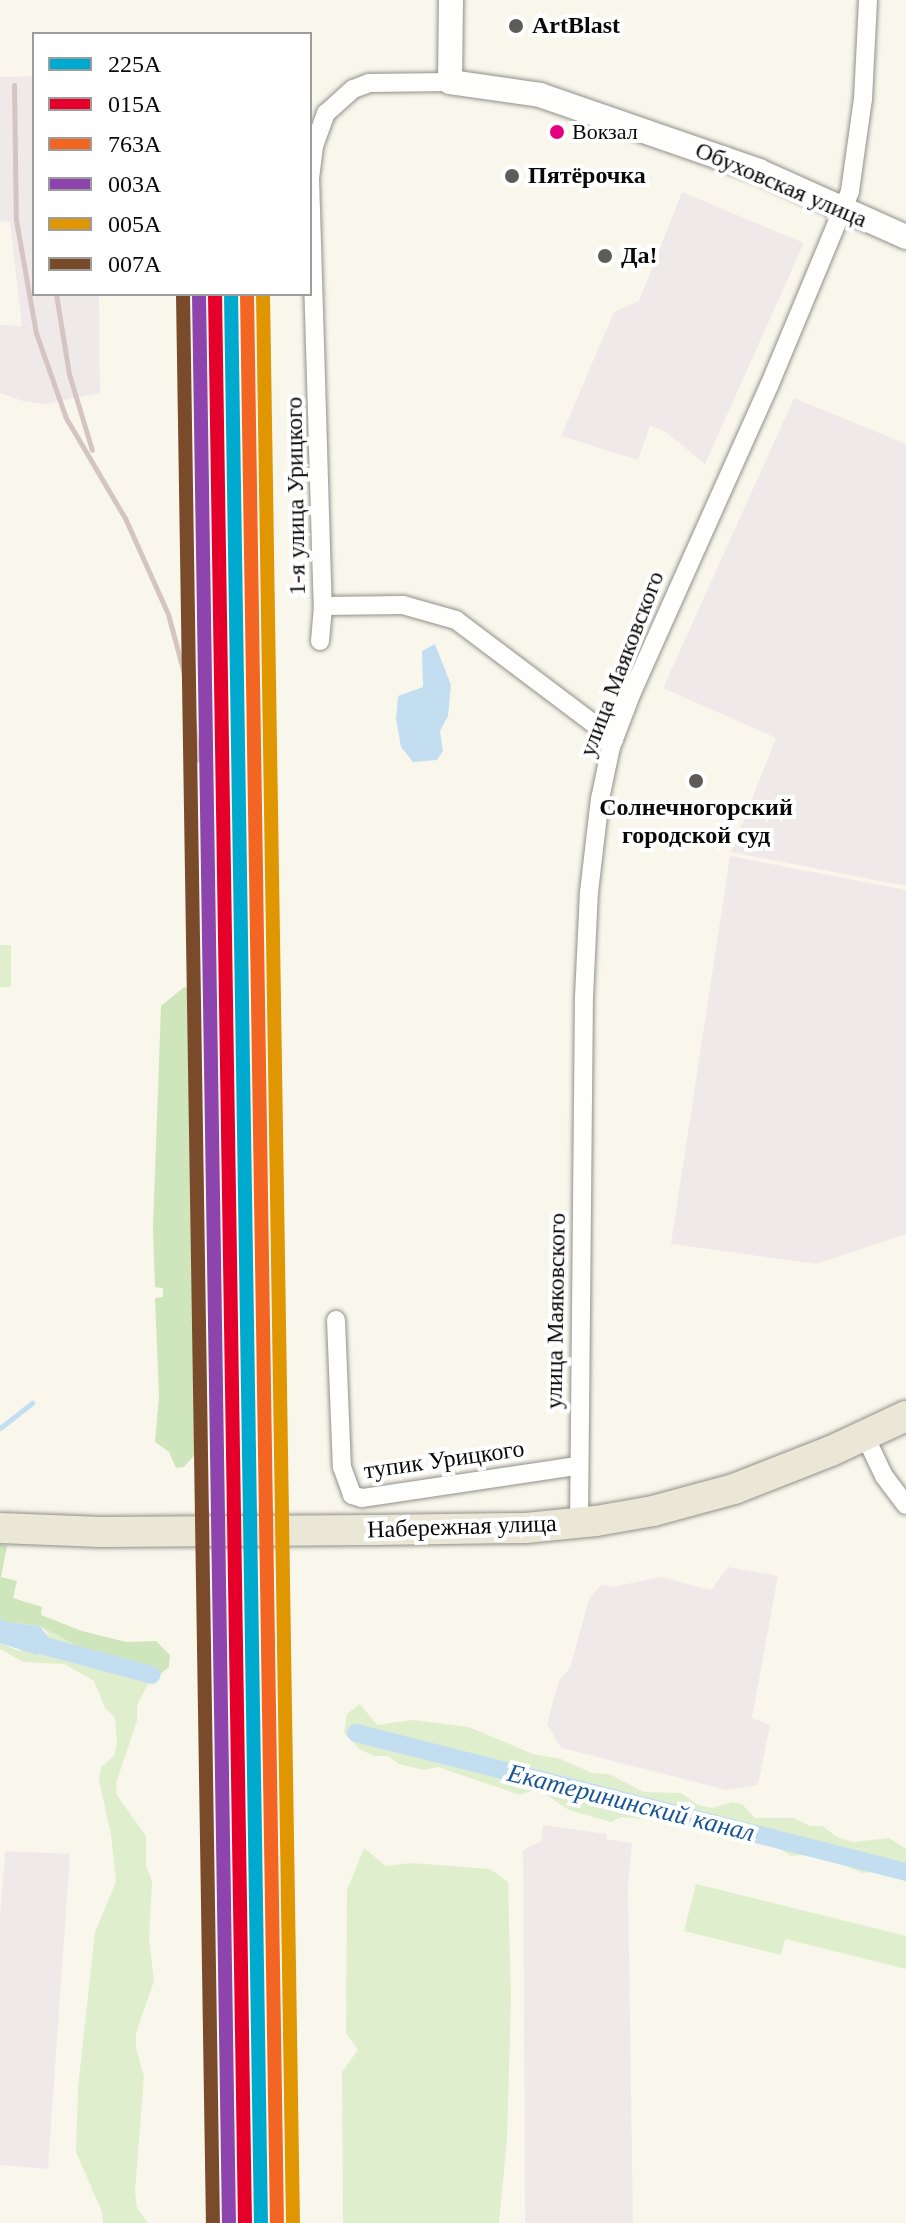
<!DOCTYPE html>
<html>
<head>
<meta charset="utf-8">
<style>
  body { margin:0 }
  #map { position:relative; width:906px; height:2223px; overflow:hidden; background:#f9f7ec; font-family:Georgia,serif }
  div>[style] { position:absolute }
  .industrial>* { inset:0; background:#f0e9ea }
  .green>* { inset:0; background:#dfeecd; transform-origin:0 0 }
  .forest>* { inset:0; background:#cfe5bb }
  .water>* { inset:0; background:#c4def1 }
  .stream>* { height:5px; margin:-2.5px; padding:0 2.5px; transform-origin:2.5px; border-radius:2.5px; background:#c4def1 }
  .canal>* { height:18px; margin:-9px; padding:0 9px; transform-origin:9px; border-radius:9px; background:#c4def1 }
  .roads { filter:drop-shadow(0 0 2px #91908b) drop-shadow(0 0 2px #91908b) }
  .minor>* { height:18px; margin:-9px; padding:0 9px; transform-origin:9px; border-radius:9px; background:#fefefc }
  .tertiary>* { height:24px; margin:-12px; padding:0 12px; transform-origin:12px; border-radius:12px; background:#fefefc }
  .primary>* { height:30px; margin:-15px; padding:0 15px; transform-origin:15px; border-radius:15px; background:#ebe7d7 }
  .rail>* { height:5px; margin:-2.5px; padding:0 2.5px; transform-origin:2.5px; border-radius:2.5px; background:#d5c5c2 }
  .rail-1>* { height:14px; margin:-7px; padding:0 7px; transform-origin:7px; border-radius:7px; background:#00a9ce }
  .rail-2>* { height:14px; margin:-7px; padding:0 7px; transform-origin:7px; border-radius:7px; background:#e4002b }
  .rail-3>* { height:14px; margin:-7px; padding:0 7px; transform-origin:7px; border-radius:7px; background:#f26522 }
  .rail-4>* { height:14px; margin:-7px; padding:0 7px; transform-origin:7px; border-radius:7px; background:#8e44ad }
  .rail-5>* { height:14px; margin:-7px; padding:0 7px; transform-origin:7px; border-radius:7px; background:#df9601 }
  .rail-6>* { height:14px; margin:-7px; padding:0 7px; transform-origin:7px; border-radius:7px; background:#7a4b2a }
  .dots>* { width:22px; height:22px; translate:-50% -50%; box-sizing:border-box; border:4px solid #fff; border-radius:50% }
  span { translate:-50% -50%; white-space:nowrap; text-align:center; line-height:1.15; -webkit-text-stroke:8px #fff; paint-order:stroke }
  .bus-label { font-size:22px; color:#090909 }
  .left { translate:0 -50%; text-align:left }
  .poi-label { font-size:24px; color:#090909; font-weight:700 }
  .street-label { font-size:24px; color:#090909 }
  .water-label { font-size:26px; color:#195695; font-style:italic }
  .legend { position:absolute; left:32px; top:32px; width:280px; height:264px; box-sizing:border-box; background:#fff; border:2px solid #9d9d9d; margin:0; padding:10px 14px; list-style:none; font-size:24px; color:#090909 }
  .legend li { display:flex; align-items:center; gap:16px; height:40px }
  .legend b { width:40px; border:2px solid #9d9d9d }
</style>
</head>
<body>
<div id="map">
  <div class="industrial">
    <div style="clip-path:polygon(34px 76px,34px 294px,99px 294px,100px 393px,44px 404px,23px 401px,0 393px,0 325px,22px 326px,10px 222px,0 221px,0 77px)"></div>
    <div style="clip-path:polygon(682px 192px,804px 243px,705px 464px,664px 431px,650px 426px,638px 460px,561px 436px,614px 312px,639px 301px)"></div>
    <div style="clip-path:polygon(794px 398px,906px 444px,906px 886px,731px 852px,776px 738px,663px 688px)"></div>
    <div style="clip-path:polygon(730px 856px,906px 890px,906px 1234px,816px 1264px,671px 1244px)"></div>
    <div style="clip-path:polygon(728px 1567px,778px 1576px,752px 1718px,770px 1725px,758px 1785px,727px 1790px,561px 1748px,547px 1724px,559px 1680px,570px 1668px,589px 1599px,602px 1584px,612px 1587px,661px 1577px,711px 1590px)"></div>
    <div style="clip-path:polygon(543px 1825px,607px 1834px,606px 1839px,632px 1843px,628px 1886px,633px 2223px,525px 2223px,523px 1850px,541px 1841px)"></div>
    <div style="clip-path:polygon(5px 1851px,70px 1854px,48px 2169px,0 2165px,0 1915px)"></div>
  </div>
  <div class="green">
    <div style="left:0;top:945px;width:11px;height:42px"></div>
    <div style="clip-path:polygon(40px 1626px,90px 1653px,120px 1656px,148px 1684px,137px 1705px,137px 1721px,116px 1783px,117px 1795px,146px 1836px,146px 1866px,152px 1881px,149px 1939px,154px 1981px,136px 2033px,136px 2048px,144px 2076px,135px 2191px,137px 2208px,148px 2223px,103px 2223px,102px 2212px,76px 2152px,78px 2088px,95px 1932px,116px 1882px,111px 1835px,99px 1780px,101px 1767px,114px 1756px,117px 1743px,115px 1718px,105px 1708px,94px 1681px,64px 1664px,23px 1662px,0 1649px,0 1643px,19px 1651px,48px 1633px)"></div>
    <div style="clip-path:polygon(360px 1704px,377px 1725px,413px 1720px,469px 1727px,533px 1754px,561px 1759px,592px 1773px,609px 1774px,644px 1792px,681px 1793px,698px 1805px,712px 1808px,732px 1802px,742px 1804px,755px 1818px,794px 1818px,810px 1826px,822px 1826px,837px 1837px,853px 1842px,889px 1838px,906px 1849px,906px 1877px,884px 1871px,862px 1873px,818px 1854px,791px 1856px,764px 1839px,745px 1835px,719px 1838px,689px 1823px,621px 1817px,611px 1822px,569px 1810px,537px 1789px,520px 1795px,438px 1767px,424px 1770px,399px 1764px,388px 1756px,374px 1756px,359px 1749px,344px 1733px,347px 1714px)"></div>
    <div style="clip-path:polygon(364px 1848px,386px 1866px,411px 1863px,490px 1869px,508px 1882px,511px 1996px,507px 2139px,499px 2223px,343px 2223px,342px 2072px,358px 2050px,346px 2033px,347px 1890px)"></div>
    <div style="clip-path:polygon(696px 1884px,906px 1936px,906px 1969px,785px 1939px,781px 1955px,684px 1931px)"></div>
  </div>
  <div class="forest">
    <div style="clip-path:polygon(184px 987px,192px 989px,199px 1450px,184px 1467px,176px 1468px,169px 1452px,155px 1442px,159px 1396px,155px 1298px,163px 1297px,163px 1288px,155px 1287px,153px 1228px,161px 1006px)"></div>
    <div style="clip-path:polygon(0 1545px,7px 1546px,1px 1577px,17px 1581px,13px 1598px,42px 1607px,41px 1615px,82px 1631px,126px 1642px,156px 1641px,170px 1655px,169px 1667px,148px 1684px,120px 1657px,90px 1653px,40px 1626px,6px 1622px,0 1618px)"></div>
  </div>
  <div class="water">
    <div style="clip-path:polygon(435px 644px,451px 685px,448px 716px,440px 731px,443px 751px,437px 760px,413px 762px,401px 747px,396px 719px,398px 696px,423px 687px,422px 651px)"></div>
    <div style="clip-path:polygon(0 1618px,6px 1622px,40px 1626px,52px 1643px,37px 1655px,0 1643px)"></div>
  </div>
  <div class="stream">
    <div style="left:0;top:1428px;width:41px;rotate:-38deg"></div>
  </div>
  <div class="canal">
    <div style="left:0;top:1634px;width:157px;rotate:15.1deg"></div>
    <div style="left:356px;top:1733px;width:567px;rotate:14.18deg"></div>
  </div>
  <div class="roads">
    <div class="minor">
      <div style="left:450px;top:82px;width:81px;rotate:179.3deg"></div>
      <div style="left:369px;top:83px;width:17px;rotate:159deg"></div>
      <div style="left:353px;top:89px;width:36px;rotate:138deg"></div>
      <div style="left:326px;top:113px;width:35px;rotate:110deg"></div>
      <div style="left:314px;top:146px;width:31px;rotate:97deg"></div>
      <div style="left:310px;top:177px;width:429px;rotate:88.3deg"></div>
      <div style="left:323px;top:606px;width:80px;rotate:-0.7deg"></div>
      <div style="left:403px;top:605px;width:55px;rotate:15.8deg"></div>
      <div style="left:456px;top:620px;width:198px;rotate:37deg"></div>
      <div style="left:320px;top:641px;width:35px;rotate:-85deg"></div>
      <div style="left:336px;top:1320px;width:147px;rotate:87.7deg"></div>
      <div style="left:342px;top:1467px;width:30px;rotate:70deg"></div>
      <div style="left:352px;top:1495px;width:10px;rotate:17deg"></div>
      <div style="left:362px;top:1498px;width:217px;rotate:-8.5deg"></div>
      <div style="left:865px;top:1436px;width:44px;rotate:64.6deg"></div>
      <div style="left:884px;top:1476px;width:36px;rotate:53deg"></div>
      <div style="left:579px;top:1523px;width:526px;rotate:-89.46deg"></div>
      <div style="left:584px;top:997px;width:105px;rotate:-87.3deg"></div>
      <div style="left:589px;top:892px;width:94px;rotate:-83.3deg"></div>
      <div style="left:600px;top:799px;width:53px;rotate:-78.1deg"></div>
      <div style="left:611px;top:747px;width:59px;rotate:-69.1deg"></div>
      <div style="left:632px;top:692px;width:335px;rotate:-65.9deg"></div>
      <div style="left:769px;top:386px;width:211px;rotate:-67.4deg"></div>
      <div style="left:850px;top:191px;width:93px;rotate:-82deg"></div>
      <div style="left:863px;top:99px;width:99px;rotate:-87.1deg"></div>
    </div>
    <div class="tertiary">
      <div style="left:451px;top:0;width:82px;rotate:90.7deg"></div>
      <div style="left:450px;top:82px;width:91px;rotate:8.2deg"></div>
      <div style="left:540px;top:95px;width:232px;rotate:19.1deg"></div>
      <div style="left:759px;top:171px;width:161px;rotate:24.2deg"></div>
    </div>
    <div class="primary">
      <div style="left:0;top:1528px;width:101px;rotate:2.3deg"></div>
      <div style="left:101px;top:1532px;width:273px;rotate:-0.4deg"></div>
      <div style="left:374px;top:1530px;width:152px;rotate:-0.8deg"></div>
      <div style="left:526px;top:1528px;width:70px;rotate:-5.7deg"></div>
      <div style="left:596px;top:1521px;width:58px;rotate:-10deg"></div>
      <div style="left:653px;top:1511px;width:84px;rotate:-15.2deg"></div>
      <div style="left:734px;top:1489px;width:104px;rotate:-21.4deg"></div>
      <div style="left:831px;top:1451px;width:83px;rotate:-25deg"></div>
    </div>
  </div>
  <div class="rail">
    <div style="left:14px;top:85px;width:135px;rotate:89.2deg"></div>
    <div style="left:16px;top:220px;width:115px;rotate:80deg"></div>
    <div style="left:36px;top:333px;width:90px;rotate:70.6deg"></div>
    <div style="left:66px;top:418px;width:116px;rotate:59.5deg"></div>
    <div style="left:125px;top:518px;width:105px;rotate:65.9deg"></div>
    <div style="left:168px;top:614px;width:89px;rotate:75deg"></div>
    <div style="left:191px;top:700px;width:60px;rotate:83.3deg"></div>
    <div style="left:56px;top:294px;width:81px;rotate:80.8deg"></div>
    <div style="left:69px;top:374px;width:79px;rotate:73.2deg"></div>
  </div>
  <div class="rail-1">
    <div style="left:231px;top:294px;width:1929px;rotate:89.11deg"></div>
  </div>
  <div class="rail-2">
    <div style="left:215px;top:294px;width:1929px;rotate:89.11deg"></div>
  </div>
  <div class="rail-3">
    <div style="left:247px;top:294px;width:1929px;rotate:89.11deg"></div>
  </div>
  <div class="rail-4">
    <div style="left:199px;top:294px;width:1929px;rotate:89.11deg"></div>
  </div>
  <div class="rail-5">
    <div style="left:263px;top:294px;width:1929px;rotate:89.11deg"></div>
  </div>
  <div class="rail-6">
    <div style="left:183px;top:295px;width:1928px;rotate:89.11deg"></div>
  </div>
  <div class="dots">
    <div style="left:516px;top:26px;background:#5d5c58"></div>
    <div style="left:557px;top:132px;background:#e5007d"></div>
    <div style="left:512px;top:176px;background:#5d5c58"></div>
    <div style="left:605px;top:256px;background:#5d5c58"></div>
    <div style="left:696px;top:781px;background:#5d5c58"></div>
  </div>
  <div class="bus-label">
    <span class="left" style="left:572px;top:132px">Вокзал</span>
  </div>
  <div class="poi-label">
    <span class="left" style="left:532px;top:26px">ArtBlast</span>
    <span class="left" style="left:528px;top:176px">Пятёрочка</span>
    <span class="left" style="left:621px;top:256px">Да!</span>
    <span style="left:696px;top:822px">Солнечногорский<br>городской суд</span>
  </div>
  <div class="street-label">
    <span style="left:781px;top:185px;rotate:23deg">Обуховская улица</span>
    <span style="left:296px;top:496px;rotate:-91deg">1-я улица Урицкого</span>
    <span style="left:622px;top:664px;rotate:-69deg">улица Маяковского</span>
    <span style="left:556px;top:1311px;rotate:-89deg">улица Маяковского</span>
    <span style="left:444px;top:1460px;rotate:-8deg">тупик Урицкого</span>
    <span style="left:462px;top:1527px;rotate:-2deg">Набережная улица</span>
  </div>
  <div class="water-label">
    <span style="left:631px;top:1803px;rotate:14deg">Екатерининский канал</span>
  </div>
  <ul class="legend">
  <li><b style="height:10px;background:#00a9ce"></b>225А</li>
  <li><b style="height:10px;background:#e4002b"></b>015А</li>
  <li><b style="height:10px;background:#f26522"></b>763А</li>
  <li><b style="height:10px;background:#8e44ad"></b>003А</li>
  <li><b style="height:10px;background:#df9601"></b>005А</li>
  <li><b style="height:10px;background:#7a4b2a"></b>007А</li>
  </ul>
</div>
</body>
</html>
